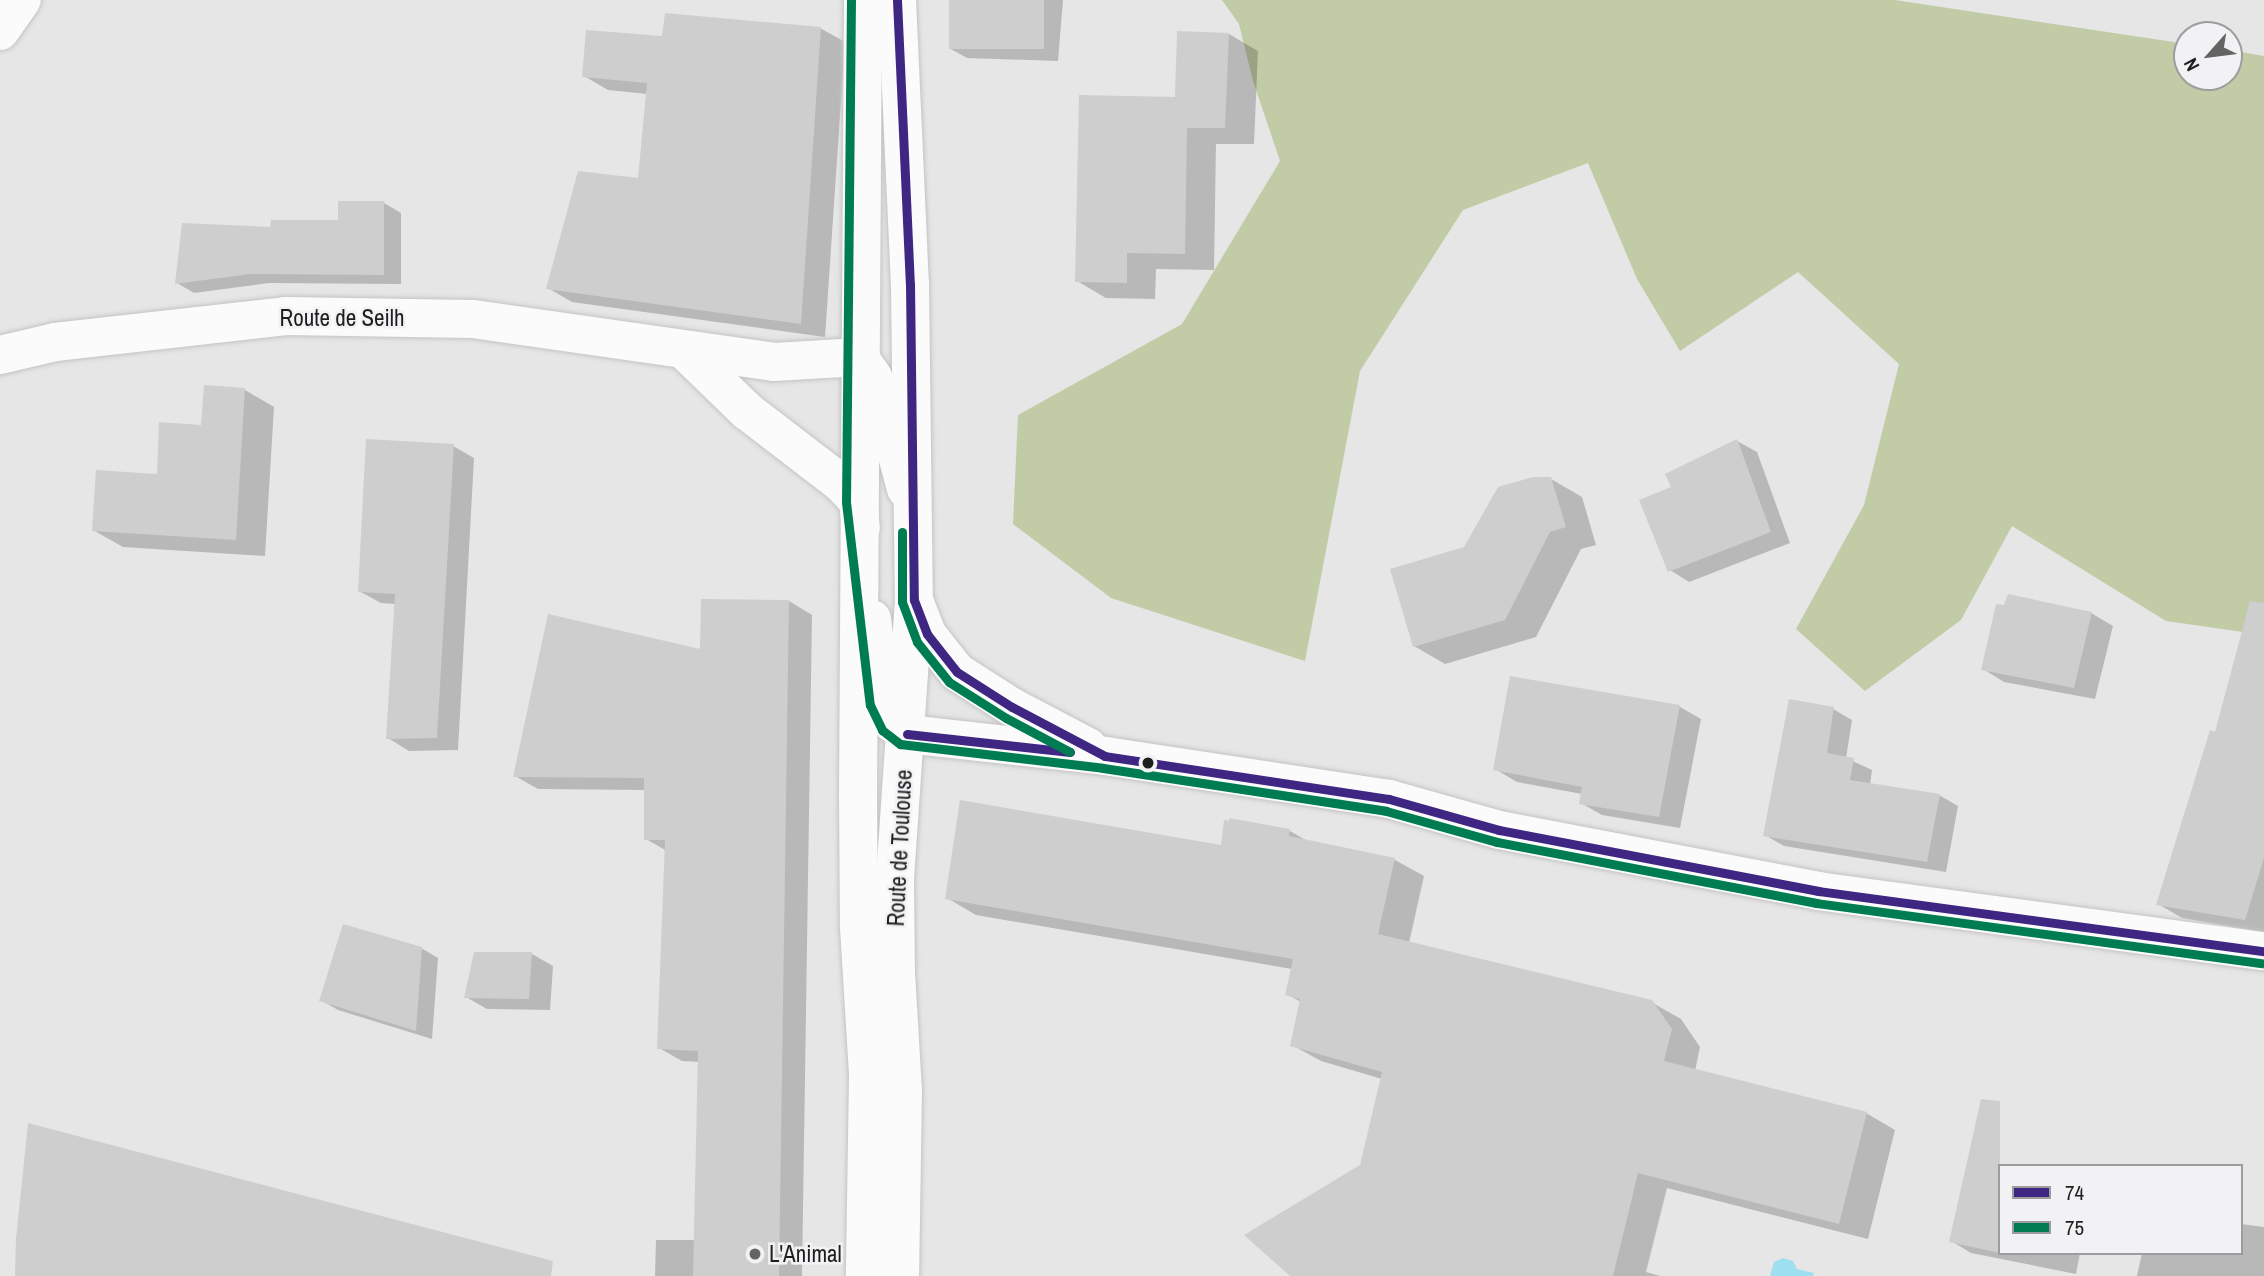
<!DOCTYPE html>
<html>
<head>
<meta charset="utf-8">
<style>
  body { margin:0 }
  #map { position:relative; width:2264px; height:1276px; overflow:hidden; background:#e6e6e6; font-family:"Archivo Narrow",sans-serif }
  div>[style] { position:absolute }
  .forest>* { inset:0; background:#c1cca7 }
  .water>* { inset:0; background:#9fe0f0 }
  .shadow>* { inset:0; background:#0003 }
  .building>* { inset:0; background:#cecece; transform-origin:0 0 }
  .roads { filter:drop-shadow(0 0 2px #c4c4c4) drop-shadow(0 0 2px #c4c4c4) }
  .minor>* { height:38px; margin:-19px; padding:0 19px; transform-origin:19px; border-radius:19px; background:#fbfbfb }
  .major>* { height:38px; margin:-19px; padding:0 19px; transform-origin:19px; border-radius:19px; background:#fbfbfb }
  .bus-1>* { height:9px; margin:-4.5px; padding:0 4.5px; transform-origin:4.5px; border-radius:4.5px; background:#3f2682 }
  .bus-2>* { height:9px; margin:-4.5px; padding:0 4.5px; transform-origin:4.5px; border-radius:4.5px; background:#007c52 }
  .dots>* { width:19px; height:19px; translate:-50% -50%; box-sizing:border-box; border:4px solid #f2f2f4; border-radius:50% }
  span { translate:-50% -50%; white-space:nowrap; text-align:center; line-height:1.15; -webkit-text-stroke:5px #f2f2f4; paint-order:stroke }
  .street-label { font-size:23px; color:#1e1e1f }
  .poi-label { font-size:23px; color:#1e1e1f }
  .left { translate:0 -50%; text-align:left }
  .legend { position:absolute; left:1998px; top:1164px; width:245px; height:91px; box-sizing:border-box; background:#f2f2f4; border:2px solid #9d9d9f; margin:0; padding:9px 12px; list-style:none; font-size:21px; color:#1e1e1f }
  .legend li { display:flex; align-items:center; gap:14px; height:35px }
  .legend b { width:35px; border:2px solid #9d9d9f }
  .north { position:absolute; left:2173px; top:21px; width:70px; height:70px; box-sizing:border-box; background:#f2f2f4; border:2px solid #9d9d9f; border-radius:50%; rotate:242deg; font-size:19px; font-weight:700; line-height:28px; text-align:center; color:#1e1e1f }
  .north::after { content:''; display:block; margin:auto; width:24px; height:32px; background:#646465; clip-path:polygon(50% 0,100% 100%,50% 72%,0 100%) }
</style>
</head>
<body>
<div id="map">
  <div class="forest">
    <div style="clip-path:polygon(1222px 0,1895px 0,2187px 44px,2187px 77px,2229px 77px,2229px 50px,2264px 56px,2264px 635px,2166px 621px,2012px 526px,1961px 620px,1865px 691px,1796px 629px,1864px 505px,1899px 364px,1798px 272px,1680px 351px,1637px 279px,1588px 163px,1463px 210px,1360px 371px,1305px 661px,1111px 598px,1013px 524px,1018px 415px,1182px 324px,1280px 161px,1253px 81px,1239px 24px)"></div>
  </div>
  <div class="water">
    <div style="clip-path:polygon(1783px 1258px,1793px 1261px,1797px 1269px,1814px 1273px,1813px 1276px,1770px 1276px,1774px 1262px)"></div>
  </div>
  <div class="shadow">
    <div style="clip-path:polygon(951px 0,1063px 0,1058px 61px,967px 58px,949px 48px)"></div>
    <div style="clip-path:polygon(820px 28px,845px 42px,825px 337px,572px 302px,548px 288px,639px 180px,647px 94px,608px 90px,584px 76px,663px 38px)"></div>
    <div style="clip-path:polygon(1229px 34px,1258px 51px,1254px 144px,1216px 144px,1214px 270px,1156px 269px,1155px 299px,1106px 298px,1077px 281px,1177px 99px)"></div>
    <div style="clip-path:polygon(384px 203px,401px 213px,401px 284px,269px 283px,194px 293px,177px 283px,272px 229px,340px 222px)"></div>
    <div style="clip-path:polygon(245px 390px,274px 407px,265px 556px,123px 547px,93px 530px,159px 476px,203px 427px)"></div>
    <div style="clip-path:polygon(1737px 441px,1757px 452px,1790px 543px,1689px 582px,1670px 570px,1673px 488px)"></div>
    <div style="clip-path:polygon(453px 446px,474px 458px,458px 750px,409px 751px,388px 738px,396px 604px,381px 603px,359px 591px)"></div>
    <div style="clip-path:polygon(1551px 479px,1582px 497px,1596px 545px,1581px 549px,1536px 637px,1445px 664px,1414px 646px,1465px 549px)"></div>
    <div style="clip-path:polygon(789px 601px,812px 615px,802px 1276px,655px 1276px,656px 1240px,696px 1240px,700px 1062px,682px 1061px,659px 1048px,667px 851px,646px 839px,646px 790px,538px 789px,515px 776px,701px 651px)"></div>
    <div style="clip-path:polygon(2006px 607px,2091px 613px,2113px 626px,2095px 699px,2004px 682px,1983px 669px)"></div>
    <div style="clip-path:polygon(2264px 678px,2264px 932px,2182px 918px,2158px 904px,2216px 734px)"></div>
    <div style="clip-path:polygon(1680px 707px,1701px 719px,1680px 828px,1602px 815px,1581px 803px,1582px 794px,1517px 782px,1495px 769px)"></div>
    <div style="clip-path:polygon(1833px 709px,1852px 720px,1846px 758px,1872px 770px,1870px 785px,1939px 795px,1958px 806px,1946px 872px,1784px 846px,1765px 835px)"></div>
    <div style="clip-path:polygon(1290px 831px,1309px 842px,1395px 860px,1424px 876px,1409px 943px,1651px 1002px,1681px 1019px,1700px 1047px,1695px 1071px,1866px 1113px,1895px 1130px,1868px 1239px,1667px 1188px,1646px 1272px,1660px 1276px,1292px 1276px,1362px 1166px,1382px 1079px,1321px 1061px,1292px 1045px,1301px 1002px,1287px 994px,1292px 969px,976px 915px,947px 898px,1222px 847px)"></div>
    <div style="clip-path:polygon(421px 948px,438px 958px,432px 1039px,338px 1010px,321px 1000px)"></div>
    <div style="clip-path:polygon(476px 954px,532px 954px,553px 966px,550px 1010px,487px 1009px,466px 997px)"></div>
    <div style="clip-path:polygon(2000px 1166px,2000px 1253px,2080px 1253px,2076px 1274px,1971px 1253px,1951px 1241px)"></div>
    <div style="clip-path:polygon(2241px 1224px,2264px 1227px,2264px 1276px,2137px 1276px,2142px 1253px,2241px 1253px)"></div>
  </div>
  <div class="building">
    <div style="left:949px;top:0;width:95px;height:49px"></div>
    <div style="clip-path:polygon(665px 13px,821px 27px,801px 324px,546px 289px,578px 171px,638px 178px,647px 83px,582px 77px,586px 30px,662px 36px)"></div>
    <div style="clip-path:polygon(1177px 31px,1229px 33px,1225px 128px,1187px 128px,1185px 254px,1127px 253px,1127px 283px,1075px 282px,1079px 95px,1175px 97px)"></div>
    <div style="clip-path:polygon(338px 201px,384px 201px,384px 275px,250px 274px,175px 284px,182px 223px,270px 227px,271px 220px,338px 220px)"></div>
    <div style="clip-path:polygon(204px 385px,245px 388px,236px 540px,92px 531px,96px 470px,157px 474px,159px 422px,201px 425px)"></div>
    <div style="clip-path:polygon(366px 439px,454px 444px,437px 738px,386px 739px,395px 594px,358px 592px)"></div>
    <div style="clip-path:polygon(1737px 439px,1771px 532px,1668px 572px,1639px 500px,1671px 487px,1665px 474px)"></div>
    <div style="clip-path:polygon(1533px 477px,1551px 477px,1566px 527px,1550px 532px,1505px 620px,1413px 647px,1390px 569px,1464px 547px,1498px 487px)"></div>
    <div style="clip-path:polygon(2008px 594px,2092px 612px,2074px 688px,1981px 670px,1996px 604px,2004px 605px)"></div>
    <div style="clip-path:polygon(701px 599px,789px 600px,779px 1276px,693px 1276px,698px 1051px,657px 1049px,665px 840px,644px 840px,644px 778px,513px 777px,548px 614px,700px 649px)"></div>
    <div style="clip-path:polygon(2250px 601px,2264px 603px,2264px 858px,2245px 920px,2156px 905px,2210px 730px,2215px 732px)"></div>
    <div style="clip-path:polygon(1510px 676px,1680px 705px,1659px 817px,1579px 804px,1582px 787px,1493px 770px)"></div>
    <div style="clip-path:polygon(1789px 699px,1834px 707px,1827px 753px,1854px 758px,1850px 780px,1940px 794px,1927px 862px,1763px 836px)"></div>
    <div style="clip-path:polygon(960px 800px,1221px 845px,1224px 820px,1229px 821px,1229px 818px,1290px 829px,1289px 836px,1395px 858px,1378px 934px,1652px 1000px,1672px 1029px,1664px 1061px,1867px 1112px,1839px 1224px,1638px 1173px,1613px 1276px,1290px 1276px,1244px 1235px,1360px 1165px,1382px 1072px,1290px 1046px,1300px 999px,1285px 995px,1293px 959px,945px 899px)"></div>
    <div style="clip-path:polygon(343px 924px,422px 947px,416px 1031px,319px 1001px)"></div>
    <div style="clip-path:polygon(474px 952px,532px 952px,529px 999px,464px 998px)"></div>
    <div style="clip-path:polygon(1981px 1099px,2000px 1101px,2000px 1253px,1949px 1242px)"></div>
    <div style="clip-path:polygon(28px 1123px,553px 1261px,551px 1276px,15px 1276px,16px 1239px)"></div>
  </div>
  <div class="roads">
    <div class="minor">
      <div style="left:0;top:31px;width:38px;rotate:-55deg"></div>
      <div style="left:684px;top:350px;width:88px;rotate:44.1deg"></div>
      <div style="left:747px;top:411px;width:118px;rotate:37.5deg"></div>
      <div style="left:841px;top:483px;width:25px;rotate:47deg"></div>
      <div style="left:858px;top:501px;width:27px;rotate:84deg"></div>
      <div style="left:0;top:355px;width:57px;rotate:-13.3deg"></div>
      <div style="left:55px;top:342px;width:232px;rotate:-6.4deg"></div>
      <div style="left:286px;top:316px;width:187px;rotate:0.9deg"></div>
      <div style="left:473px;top:319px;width:304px;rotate:8.1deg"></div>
      <div style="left:774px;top:362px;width:85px;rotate:-3.4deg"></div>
      <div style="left:859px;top:357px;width:24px;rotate:55deg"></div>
      <div style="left:873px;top:377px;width:28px;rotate:69deg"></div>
      <div style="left:883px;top:403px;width:89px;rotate:75deg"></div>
      <div style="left:914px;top:600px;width:36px;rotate:69deg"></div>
      <div style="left:927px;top:634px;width:48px;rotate:51.7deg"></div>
      <div style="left:957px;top:672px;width:65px;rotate:32.5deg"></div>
      <div style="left:1012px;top:707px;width:86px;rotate:27.8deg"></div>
      <div style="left:872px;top:619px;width:85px;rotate:83.2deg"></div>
      <div style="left:882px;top:703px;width:22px;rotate:63deg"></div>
      <div style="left:892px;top:723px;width:19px;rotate:36deg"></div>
      <div style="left:907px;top:734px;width:199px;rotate:6.3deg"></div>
      <div style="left:1105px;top:756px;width:287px;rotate:8.6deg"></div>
      <div style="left:1389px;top:799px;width:114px;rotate:15.7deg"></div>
      <div style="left:1499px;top:830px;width:325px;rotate:10.8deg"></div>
      <div style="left:1818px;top:891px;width:450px;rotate:7.7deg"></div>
    </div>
    <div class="major">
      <div style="left:863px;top:0;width:793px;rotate:90.36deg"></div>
      <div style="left:858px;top:793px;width:134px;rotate:89.6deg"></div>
      <div style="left:859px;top:927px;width:149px;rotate:86.5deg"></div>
      <div style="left:868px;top:1076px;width:200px;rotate:90.9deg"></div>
      <div style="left:897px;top:0;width:284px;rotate:87.4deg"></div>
      <div style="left:910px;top:284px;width:316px;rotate:89.3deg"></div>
      <div style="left:914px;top:600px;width:282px;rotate:93.9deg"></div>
      <div style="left:895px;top:881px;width:92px;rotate:89.4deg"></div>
      <div style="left:896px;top:973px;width:117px;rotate:86.6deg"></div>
      <div style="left:903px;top:1090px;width:186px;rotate:90.9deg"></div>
    </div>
  </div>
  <div class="bus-1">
    <div style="left:897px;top:0;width:284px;rotate:87.4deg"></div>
    <div style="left:910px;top:284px;width:316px;rotate:89.3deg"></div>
    <div style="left:914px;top:600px;width:36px;rotate:69deg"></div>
    <div style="left:927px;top:634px;width:48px;rotate:51.7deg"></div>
    <div style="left:957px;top:672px;width:65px;rotate:32.5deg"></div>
    <div style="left:1012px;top:707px;width:105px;rotate:27.8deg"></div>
    <div style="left:1105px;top:756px;width:287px;rotate:8.6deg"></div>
    <div style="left:1389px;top:799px;width:114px;rotate:15.7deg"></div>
    <div style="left:1499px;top:830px;width:325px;rotate:10.8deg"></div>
    <div style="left:1818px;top:891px;width:450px;rotate:7.7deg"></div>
    <div style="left:907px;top:734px;width:164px;rotate:6.3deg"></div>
  </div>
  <div class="bus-2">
    <div style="left:851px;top:0;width:502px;rotate:90.57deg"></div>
    <div style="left:846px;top:502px;width:204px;rotate:83.3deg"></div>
    <div style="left:870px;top:705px;width:28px;rotate:64deg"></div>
    <div style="left:882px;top:730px;width:23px;rotate:38deg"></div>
    <div style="left:900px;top:744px;width:204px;rotate:6.7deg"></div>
    <div style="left:1103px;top:768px;width:286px;rotate:8.6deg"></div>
    <div style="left:1386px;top:811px;width:115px;rotate:15.6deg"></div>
    <div style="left:1497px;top:842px;width:325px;rotate:10.8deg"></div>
    <div style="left:1816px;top:903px;width:450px;rotate:7.7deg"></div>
    <div style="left:902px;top:532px;width:70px;rotate:90deg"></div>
    <div style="left:902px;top:602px;width:43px;rotate:69.4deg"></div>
    <div style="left:917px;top:642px;width:51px;rotate:51.3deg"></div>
    <div style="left:949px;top:682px;width:67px;rotate:32.3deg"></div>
    <div style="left:1006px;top:718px;width:72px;rotate:28deg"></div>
  </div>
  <div class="dots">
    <div style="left:1148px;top:763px;background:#1e1e1f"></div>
    <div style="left:755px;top:1254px;background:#646465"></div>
  </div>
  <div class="street-label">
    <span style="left:342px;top:318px">Route de Seilh</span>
    <span style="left:900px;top:848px;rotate:-87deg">Route de Toulouse</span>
  </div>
  <div class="poi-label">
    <span class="left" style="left:769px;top:1254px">L'Animal</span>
  </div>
  <ul class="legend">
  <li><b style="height:9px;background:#3f2682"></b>74</li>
  <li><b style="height:9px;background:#007c52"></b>75</li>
  </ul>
  <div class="north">N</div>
</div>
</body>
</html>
